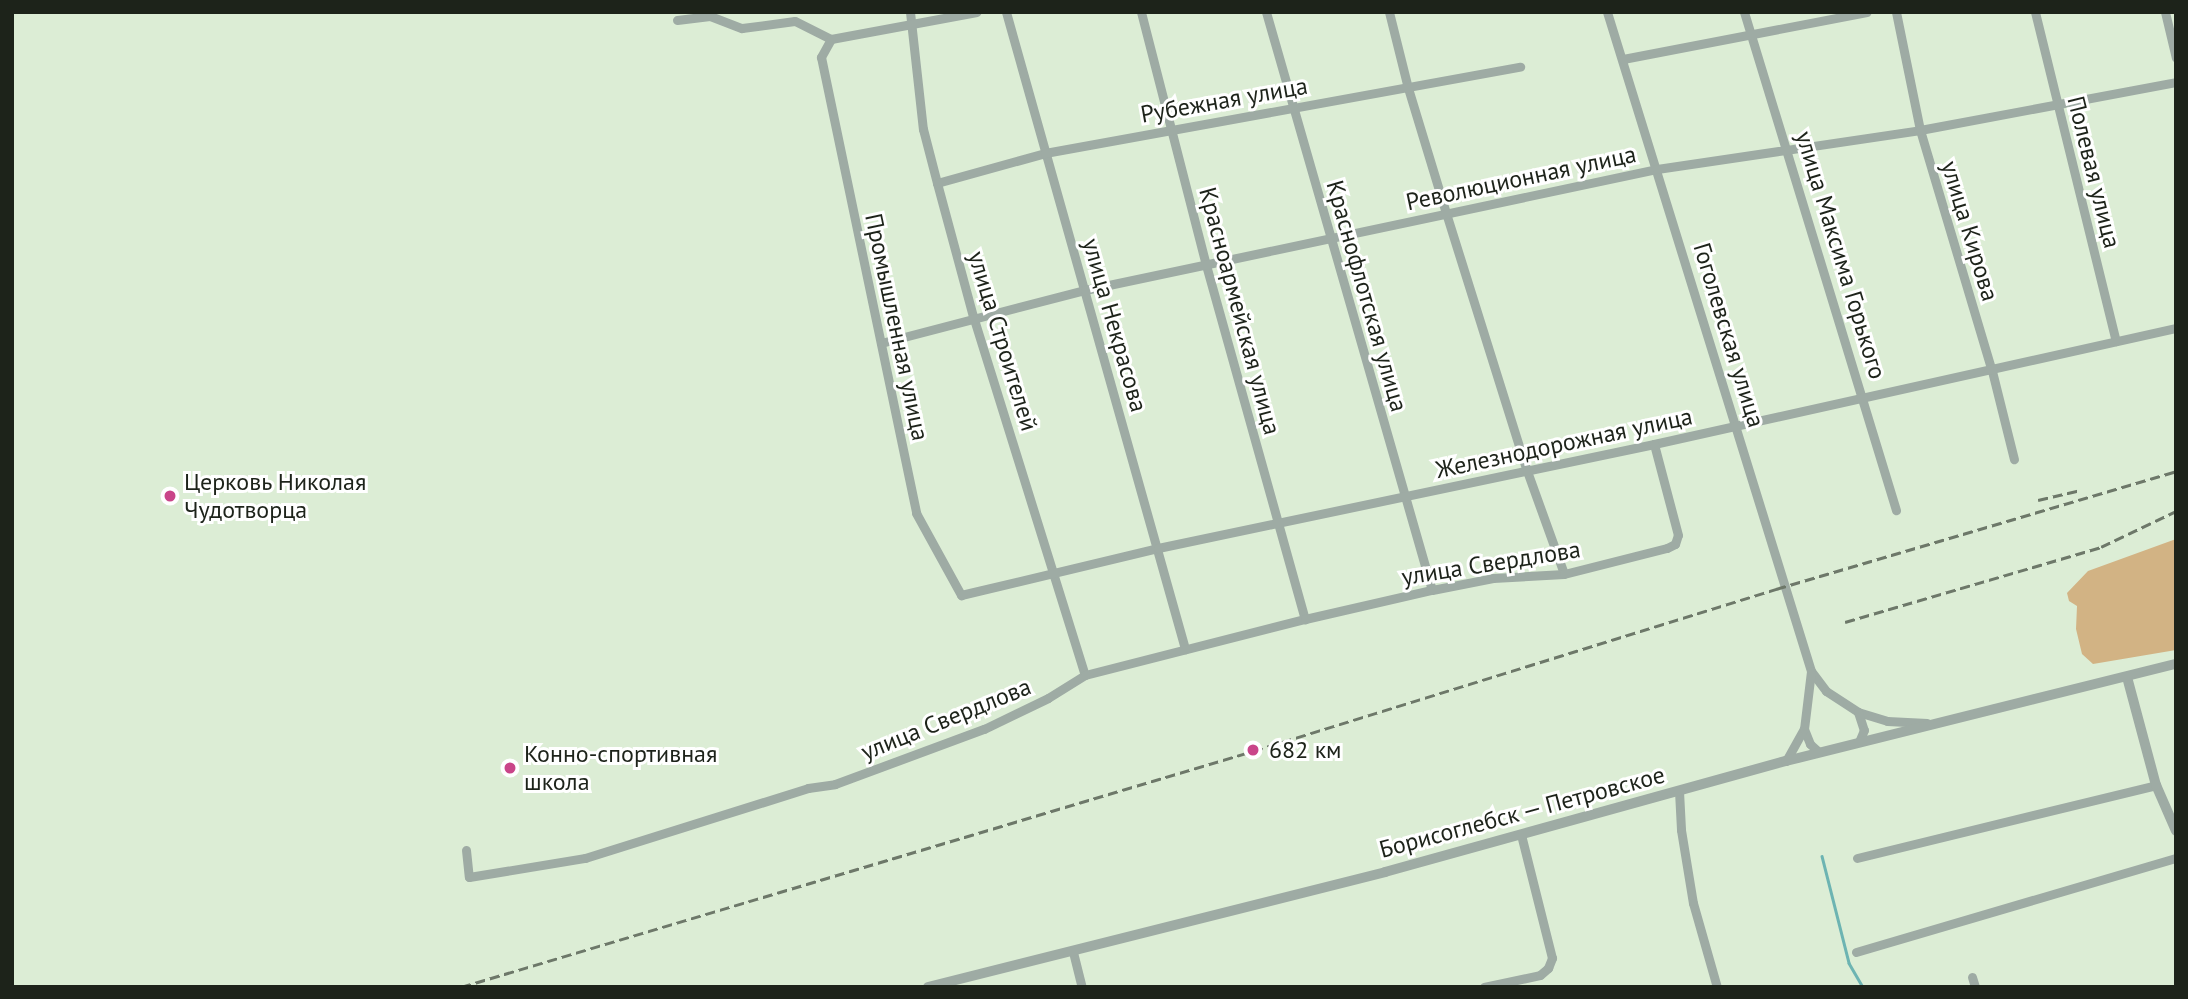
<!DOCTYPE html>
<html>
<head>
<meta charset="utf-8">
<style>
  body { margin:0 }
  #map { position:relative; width:2188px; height:999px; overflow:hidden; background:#dcedd5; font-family:"PT Sans",sans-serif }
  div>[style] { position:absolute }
  .forest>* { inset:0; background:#d2b384 }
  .stream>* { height:2.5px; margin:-1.25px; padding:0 1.25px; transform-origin:1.25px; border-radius:1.25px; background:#6db4b2 }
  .minor>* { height:9px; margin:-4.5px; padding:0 4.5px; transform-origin:4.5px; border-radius:4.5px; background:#9eaba4 }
  .tertiary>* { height:10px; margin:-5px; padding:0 5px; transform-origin:5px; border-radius:5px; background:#9eaba4 }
  .rail>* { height:2.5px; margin-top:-1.25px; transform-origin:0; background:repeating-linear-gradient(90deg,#6d7869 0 10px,transparent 0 15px) }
  .dots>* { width:19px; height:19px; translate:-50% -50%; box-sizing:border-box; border:4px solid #fff; border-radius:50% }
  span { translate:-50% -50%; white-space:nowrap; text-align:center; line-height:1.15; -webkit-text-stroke:6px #fff; paint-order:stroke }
  .street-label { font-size:24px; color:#1d231a }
  .poi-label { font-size:24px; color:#1d231a }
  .left { translate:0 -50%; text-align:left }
  .frame { position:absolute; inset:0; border:14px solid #1d231a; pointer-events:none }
</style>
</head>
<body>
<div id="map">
  <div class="forest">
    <div style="clip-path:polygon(2176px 539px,2176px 650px,2093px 664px,2082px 654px,2076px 629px,2077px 606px,2069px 601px,2067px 593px,2088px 571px)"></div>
  </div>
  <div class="stream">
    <div style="left:1822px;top:856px;width:110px;rotate:75.8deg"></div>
    <div style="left:1849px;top:963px;width:28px;rotate:60deg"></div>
  </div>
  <div class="minor">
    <div style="left:910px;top:12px;width:118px;rotate:83.7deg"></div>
    <div style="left:923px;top:129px;width:56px;rotate:75.5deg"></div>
    <div style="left:937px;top:183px;width:138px;rotate:74.9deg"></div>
    <div style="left:973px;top:316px;width:376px;rotate:72.7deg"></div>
    <div style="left:1006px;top:12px;width:662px;rotate:74.3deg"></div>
    <div style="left:1141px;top:12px;width:261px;rotate:75.6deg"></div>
    <div style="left:1206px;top:265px;width:368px;rotate:74.4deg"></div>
    <div style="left:1266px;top:12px;width:601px;rotate:73.98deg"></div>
    <div style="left:1389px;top:12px;width:78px;rotate:76deg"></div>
    <div style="left:1408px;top:88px;width:131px;rotate:73.1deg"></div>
    <div style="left:1446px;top:213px;width:270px;rotate:72.6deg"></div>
    <div style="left:1527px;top:471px;width:109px;rotate:70.2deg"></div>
    <div style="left:1607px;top:12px;width:690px;rotate:72.8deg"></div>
    <div style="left:1811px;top:671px;width:25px;rotate:53deg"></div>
    <div style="left:1826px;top:691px;width:38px;rotate:33deg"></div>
    <div style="left:1858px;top:712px;width:30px;rotate:17deg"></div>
    <div style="left:1887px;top:721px;width:40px;rotate:2.9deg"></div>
    <div style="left:1744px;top:12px;width:521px;rotate:73.03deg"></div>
    <div style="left:1896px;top:12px;width:120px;rotate:78.5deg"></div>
    <div style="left:1920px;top:130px;width:252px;rotate:73.4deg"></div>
    <div style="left:1992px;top:371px;width:91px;rotate:76deg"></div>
    <div style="left:2035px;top:12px;width:339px;rotate:76.2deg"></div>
    <div style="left:2165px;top:12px;width:47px;rotate:76.6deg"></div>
    <div style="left:677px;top:20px;width:33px;rotate:-7deg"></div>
    <div style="left:710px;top:16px;width:34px;rotate:21deg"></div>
    <div style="left:742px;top:28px;width:53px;rotate:-7.5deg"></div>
    <div style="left:795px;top:21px;width:40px;rotate:26.6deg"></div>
    <div style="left:831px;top:39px;width:148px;rotate:-10.5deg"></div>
    <div style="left:831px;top:39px;width:21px;rotate:119deg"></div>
    <div style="left:821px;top:57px;width:466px;rotate:78.2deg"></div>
    <div style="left:916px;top:513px;width:94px;rotate:61.2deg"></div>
    <div style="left:961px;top:595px;width:203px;rotate:-13.4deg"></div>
    <div style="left:1158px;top:548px;width:507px;rotate:-11.84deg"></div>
    <div style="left:1654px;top:444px;width:535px;rotate:-12.53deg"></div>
    <div style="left:1623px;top:59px;width:248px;rotate:-10.9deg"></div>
    <div style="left:937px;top:183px;width:112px;rotate:-15.5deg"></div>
    <div style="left:1045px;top:153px;width:483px;rotate:-10.3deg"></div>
    <div style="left:881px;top:343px;width:211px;rotate:-14.6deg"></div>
    <div style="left:1085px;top:290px;width:585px;rotate:-11.94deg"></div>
    <div style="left:1657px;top:169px;width:266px;rotate:-8.4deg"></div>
    <div style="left:1920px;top:130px;width:260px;rotate:-10.6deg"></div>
    <div style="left:1858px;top:712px;width:19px;rotate:72deg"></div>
    <div style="left:1864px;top:730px;width:13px;rotate:113deg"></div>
    <div style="left:1804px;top:729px;width:16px;rotate:68deg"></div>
    <div style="left:1810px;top:744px;width:12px;rotate:42deg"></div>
    <div style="left:1786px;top:761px;width:37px;rotate:-61deg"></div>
    <div style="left:1804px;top:729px;width:58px;rotate:-83.1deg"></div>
    <div style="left:1679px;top:791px;width:39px;rotate:87deg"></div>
    <div style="left:1681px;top:830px;width:74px;rotate:80.7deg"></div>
    <div style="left:1693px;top:903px;width:87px;rotate:74.1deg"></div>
    <div style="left:466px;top:850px;width:27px;rotate:84deg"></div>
    <div style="left:469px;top:877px;width:118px;rotate:-9.3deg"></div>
    <div style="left:585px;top:858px;width:234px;rotate:-17.4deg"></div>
    <div style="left:808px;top:788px;width:27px;rotate:-8deg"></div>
    <div style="left:835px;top:784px;width:159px;rotate:-20.3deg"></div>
    <div style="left:984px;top:729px;width:71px;rotate:-25.8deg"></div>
    <div style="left:1048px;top:698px;width:44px;rotate:-31.9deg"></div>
    <div style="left:1085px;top:675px;width:227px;rotate:-14.3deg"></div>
    <div style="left:1305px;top:619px;width:130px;rotate:-12.9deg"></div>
    <div style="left:1432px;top:590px;width:62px;rotate:-11.1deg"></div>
    <div style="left:1493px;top:578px;width:71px;rotate:-3.2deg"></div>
    <div style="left:1564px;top:574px;width:106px;rotate:-14.2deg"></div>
    <div style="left:1667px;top:548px;width:9px;rotate:-27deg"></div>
    <div style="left:1675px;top:544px;width:9px;rotate:-72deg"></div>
    <div style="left:1678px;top:535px;width:94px;rotate:-104.8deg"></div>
    <div style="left:1857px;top:858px;width:308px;rotate:-13.7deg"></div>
    <div style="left:1073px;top:952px;width:36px;rotate:76deg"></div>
    <div style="left:1856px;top:952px;width:334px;rotate:-16.4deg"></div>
    <div style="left:1972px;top:977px;width:10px;rotate:73deg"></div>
    <div style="left:1484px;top:987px;width:57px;rotate:-12.1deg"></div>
    <div style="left:1540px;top:975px;width:11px;rotate:-41deg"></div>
    <div style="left:1548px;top:968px;width:11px;rotate:-68deg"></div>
    <div style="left:1552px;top:958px;width:127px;rotate:-104.1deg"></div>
  </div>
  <div class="tertiary">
    <div style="left:2127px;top:677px;width:112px;rotate:75deg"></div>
    <div style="left:2156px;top:785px;width:50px;rotate:66.5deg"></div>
    <div style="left:928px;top:987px;width:471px;rotate:-14.1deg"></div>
    <div style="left:1385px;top:872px;width:416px;rotate:-15.5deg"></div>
    <div style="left:1786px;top:761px;width:402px;rotate:-14deg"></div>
  </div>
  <div class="rail">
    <div style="left:2038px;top:500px;width:44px;rotate:-13.1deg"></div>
    <div style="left:1845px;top:622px;width:267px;rotate:-16.3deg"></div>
    <div style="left:2101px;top:547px;width:83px;rotate:-25.6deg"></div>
    <div style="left:461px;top:987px;width:826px;rotate:-16.59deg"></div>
    <div style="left:1253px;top:751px;width:548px;rotate:-17.21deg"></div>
    <div style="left:1776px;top:589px;width:417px;rotate:-16.4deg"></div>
  </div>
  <div class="dots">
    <div style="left:170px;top:496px;background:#c94589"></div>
    <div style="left:1253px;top:750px;background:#c94589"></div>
    <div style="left:510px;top:768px;background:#c94589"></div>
  </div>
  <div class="street-label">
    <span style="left:1224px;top:100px;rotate:-10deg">Рубежная улица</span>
    <span style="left:2094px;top:172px;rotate:76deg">Полевая улица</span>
    <span style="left:1521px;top:178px;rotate:-12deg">Революционная улица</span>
    <span style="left:1970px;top:231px;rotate:73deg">улица Кирова</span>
    <span style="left:1841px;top:255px;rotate:73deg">улица Максима Горького</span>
    <span style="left:1367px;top:296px;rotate:74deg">Краснофлотская улица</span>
    <span style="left:1240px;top:311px;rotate:75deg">Красноармейская улица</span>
    <span style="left:1115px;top:325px;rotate:74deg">улица Некрасова</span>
    <span style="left:897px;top:327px;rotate:78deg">Промышленная улица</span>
    <span style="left:1729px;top:335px;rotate:73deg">Гоголевская улица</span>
    <span style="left:1003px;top:341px;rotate:73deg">улица Строителей</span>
    <span style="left:1564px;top:443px;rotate:-12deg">Железнодорожная улица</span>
    <span style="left:1491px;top:563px;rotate:-9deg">улица Свердлова</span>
    <span style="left:946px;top:719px;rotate:-22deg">улица Свердлова</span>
    <span style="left:1522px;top:812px;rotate:-15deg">Борисоглебск — Петровское</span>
  </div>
  <div class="poi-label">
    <span class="left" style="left:184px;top:496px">Церковь Николая<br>Чудотворца</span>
    <span class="left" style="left:1269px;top:750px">682 км</span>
    <span class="left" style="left:524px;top:768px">Конно-спортивная<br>школа</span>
  </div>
  <div class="frame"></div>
</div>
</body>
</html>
